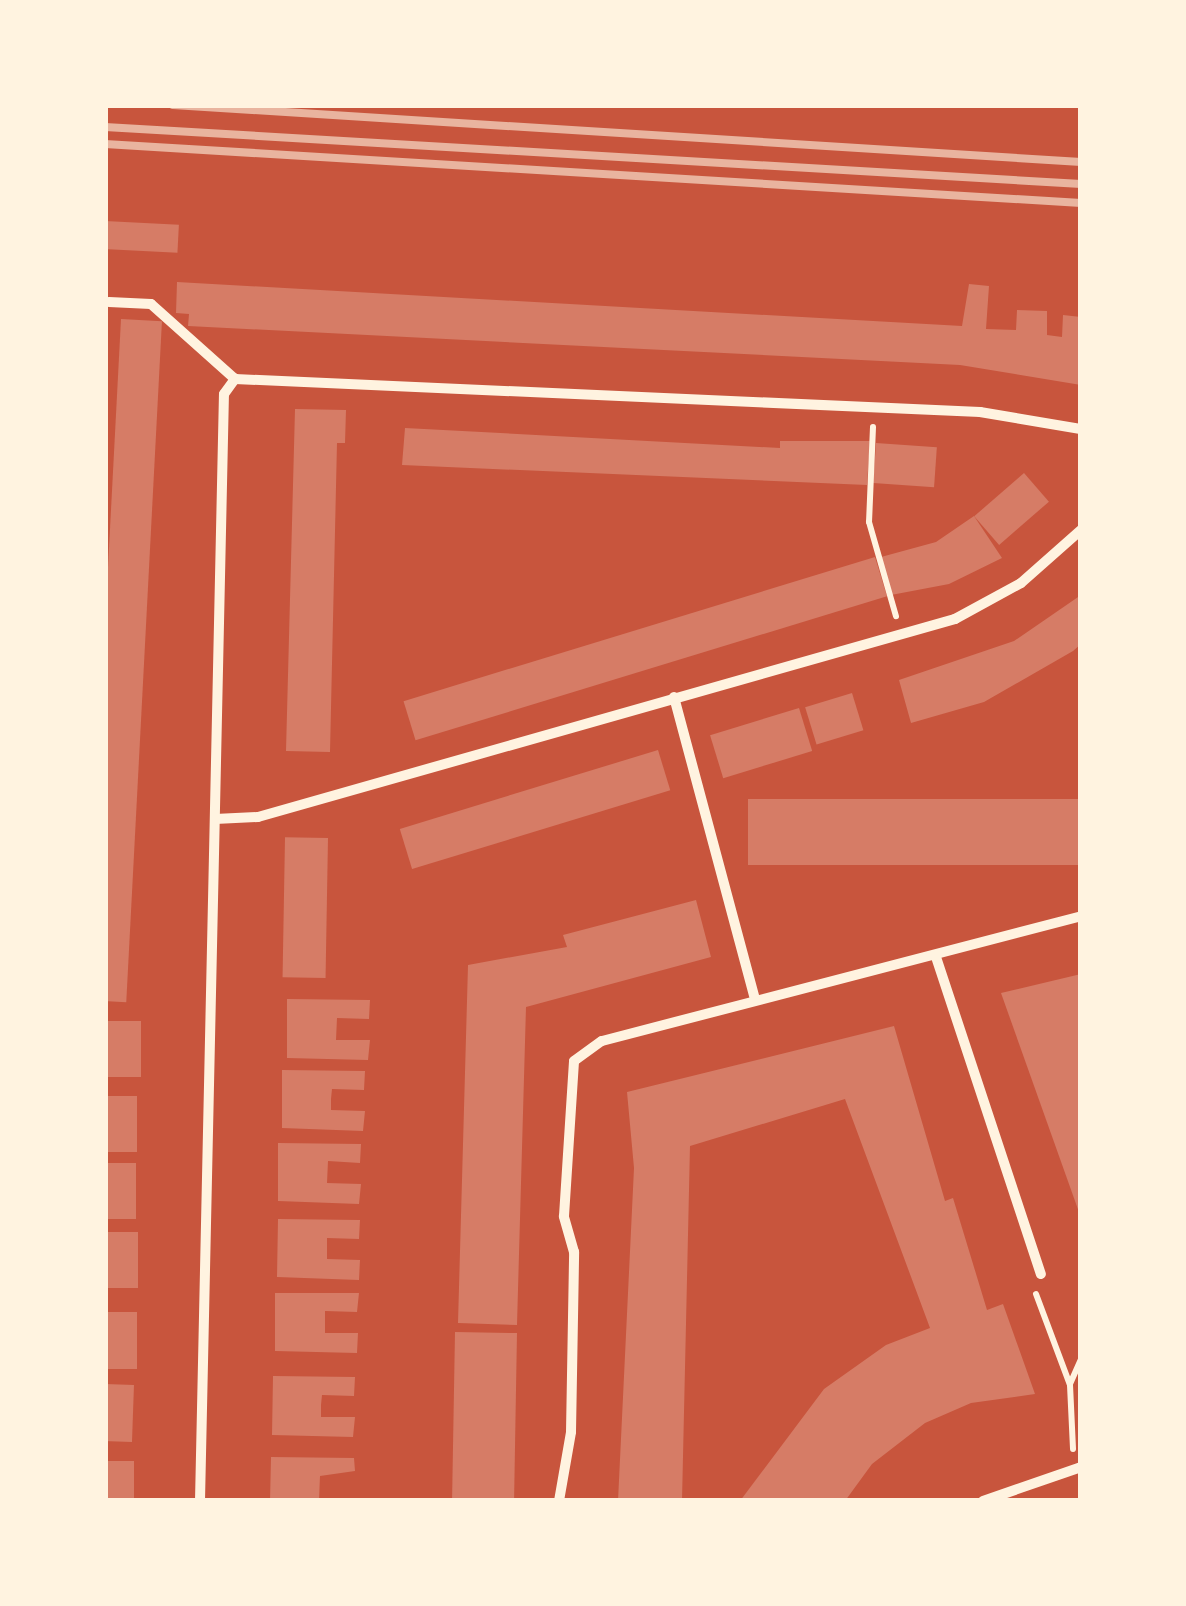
<!DOCTYPE html>
<html>
<head>
<meta charset="utf-8">
<style>
  body { margin:0 }
  #map { position:relative; width:1186px; height:1606px; overflow:hidden; background:#c8553d; font-family:Figtree,sans-serif }
  div>[style] { position:absolute }
  .building>* { inset:0; background:#d67c66; transform-origin:0 0 }
  .path>* { height:6px; margin:-3px; padding:0 3px; transform-origin:3px; border-radius:3px; background:#fff3e0 }
  .minor>* { height:10px; margin:-5px; padding:0 5px; transform-origin:5px; border-radius:5px; background:#fff3e0 }
  .rail>* { height:8px; margin:-4px; padding:0 4px; transform-origin:4px; border-radius:4px; background:#e9b49f }
  span { translate:-50% -50%; white-space:nowrap; text-align:center; line-height:1.15; -webkit-text-stroke:9px #fff3e0; paint-order:stroke }
  .frame { position:absolute; inset:0; border:108px solid #fff3e0; pointer-events:none }
</style>
</head>
<body>
<div id="map">
  <div class="building">
    <div style="left:105px;top:221px;width:74px;height:28px;rotate:3deg"></div>
    <div style="clip-path:polygon(177px 282px,962px 326px,969px 284px,989px 286px,986px 329px,1016px 330px,1017px 310px,1047px 311px,1047px 335px,1062px 337px,1063px 315px,1081px 317px,1081px 385px,960px 365px,188px 326px,189px 314px,176px 313px)"></div>
    <div style="left:121px;top:319px;width:41px;height:682px;rotate:3deg"></div>
    <div style="clip-path:polygon(295px 409px,346px 410px,345px 443px,337px 443px,330px 752px,286px 751px)"></div>
    <div style="clip-path:polygon(405px 428px,780px 448px,780px 441px,870px 441px,867px 485px,402px 465px)"></div>
    <div style="left:876px;top:443px;width:61px;height:40px;rotate:4deg"></div>
    <div style="left:1024px;top:473px;width:38px;height:66px;rotate:49deg"></div>
    <div style="clip-path:polygon(974px 516px,1002px 558px,949px 584px,891px 595px,881px 557px,936px 542px)"></div>
    <div style="left:875px;top:557px;width:41px;height:493px;rotate:73deg"></div>
    <div style="clip-path:polygon(1081px 595px,1081px 644px,1073px 651px,984px 702px,911px 723px,899px 680px,1014px 641px)"></div>
    <div style="left:852px;top:693px;width:39px;height:49px;rotate:73deg"></div>
    <div style="left:799px;top:708px;width:45px;height:93px;rotate:73deg"></div>
    <div style="left:658px;top:750px;width:42px;height:270px;rotate:73deg"></div>
    <div style="left:1081px;top:799px;width:66px;height:333px;rotate:90deg"></div>
    <div style="left:328px;top:838px;width:140px;height:43px;rotate:91deg"></div>
    <div style="clip-path:polygon(696px 900px,711px 957px,526px 1007px,517px 1325px,458px 1323px,468px 965px,567px 947px,563px 935px)"></div>
    <div style="clip-path:polygon(1081px 974px,1081px 1215px,1080px 1215px,1001px 993px)"></div>
    <div style="clip-path:polygon(287px 999px,370px 1000px,369px 1019px,337px 1018px,336px 1040px,370px 1040px,368px 1060px,287px 1058px)"></div>
    <div style="left:105px;top:1021px;width:36px;height:56px"></div>
    <div style="clip-path:polygon(894px 1026px,945px 1201px,953px 1198px,987px 1310px,1003px 1304px,1035px 1394px,971px 1403px,925px 1423px,872px 1464px,845px 1501px,740px 1501px,824px 1389px,886px 1345px,930px 1328px,845px 1099px,690px 1146px,682px 1501px,618px 1501px,634px 1168px,627px 1092px)"></div>
    <div style="clip-path:polygon(282px 1070px,365px 1071px,364px 1090px,332px 1089px,331px 1099px,331px 1110px,365px 1111px,363px 1131px,282px 1128px)"></div>
    <div style="left:105px;top:1096px;width:32px;height:56px"></div>
    <div style="clip-path:polygon(278px 1143px,361px 1144px,360px 1163px,328px 1161px,327px 1183px,361px 1184px,359px 1204px,278px 1201px)"></div>
    <div style="left:105px;top:1163px;width:31px;height:56px"></div>
    <div style="clip-path:polygon(278px 1219px,360px 1220px,359px 1239px,327px 1238px,327px 1259px,360px 1260px,359px 1280px,277px 1277px)"></div>
    <div style="left:105px;top:1232px;width:33px;height:56px"></div>
    <div style="clip-path:polygon(275px 1293px,359px 1293px,357px 1312px,325px 1311px,325px 1333px,358px 1333px,357px 1353px,275px 1351px)"></div>
    <div style="left:105px;top:1312px;width:32px;height:57px"></div>
    <div style="left:455px;top:1332px;width:62px;height:169px;rotate:1deg"></div>
    <div style="clip-path:polygon(273px 1376px,355px 1377px,354px 1396px,322px 1395px,321px 1405px,321px 1417px,355px 1417px,353px 1437px,272px 1435px)"></div>
    <div style="left:105px;top:1384px;width:29px;height:57px;rotate:2deg"></div>
    <div style="clip-path:polygon(271px 1457px,354px 1458px,355px 1471px,320px 1476px,319px 1501px,270px 1501px)"></div>
    <div style="left:105px;top:1461px;width:29px;height:40px"></div>
  </div>
  <div class="path">
    <div style="left:873px;top:427px;width:95px;rotate:92.4deg"></div>
    <div style="left:869px;top:522px;width:98px;rotate:74deg"></div>
    <div style="left:1036px;top:1294px;width:97px;rotate:69.5deg"></div>
    <div style="left:1070px;top:1385px;width:64px;rotate:87.3deg"></div>
    <div style="left:1070px;top:1384px;width:27px;rotate:-66deg"></div>
  </div>
  <div class="minor">
    <div style="left:109px;top:302px;width:42px;rotate:2.7deg"></div>
    <div style="left:151px;top:304px;width:113px;rotate:41.8deg"></div>
    <div style="left:235px;top:379px;width:746px;rotate:2.54deg"></div>
    <div style="left:980px;top:412px;width:102px;rotate:9.6deg"></div>
    <div style="left:674px;top:697px;width:314px;rotate:75deg"></div>
    <div style="left:215px;top:819px;width:43px;rotate:-2.7deg"></div>
    <div style="left:258px;top:817px;width:725px;rotate:-15.86deg"></div>
    <div style="left:955px;top:619px;width:75px;rotate:-28.6deg"></div>
    <div style="left:1021px;top:583px;width:80px;rotate:-41.5deg"></div>
    <div style="left:936px;top:957px;width:334px;rotate:71.7deg"></div>
    <div style="left:200px;top:1501px;width:1107px;rotate:-88.76deg"></div>
    <div style="left:224px;top:394px;width:19px;rotate:-54deg"></div>
    <div style="left:559px;top:1501px;width:70px;rotate:-80.1deg"></div>
    <div style="left:571px;top:1432px;width:180px;rotate:-89deg"></div>
    <div style="left:574px;top:1252px;width:37px;rotate:-106deg"></div>
    <div style="left:564px;top:1216px;width:155px;rotate:-86.3deg"></div>
    <div style="left:574px;top:1061px;width:34px;rotate:-36deg"></div>
    <div style="left:602px;top:1041px;width:495px;rotate:-14.6deg"></div>
    <div style="left:983px;top:1501px;width:104px;rotate:-19.1deg"></div>
  </div>
  <div class="rail">
    <div style="left:173px;top:105px;width:910px;rotate:3.59deg"></div>
    <div style="left:105px;top:127px;width:978px;rotate:3.34deg"></div>
    <div style="left:105px;top:144px;width:978px;rotate:3.46deg"></div>
  </div>
  <div class="frame"></div>
</div>
</body>
</html>
